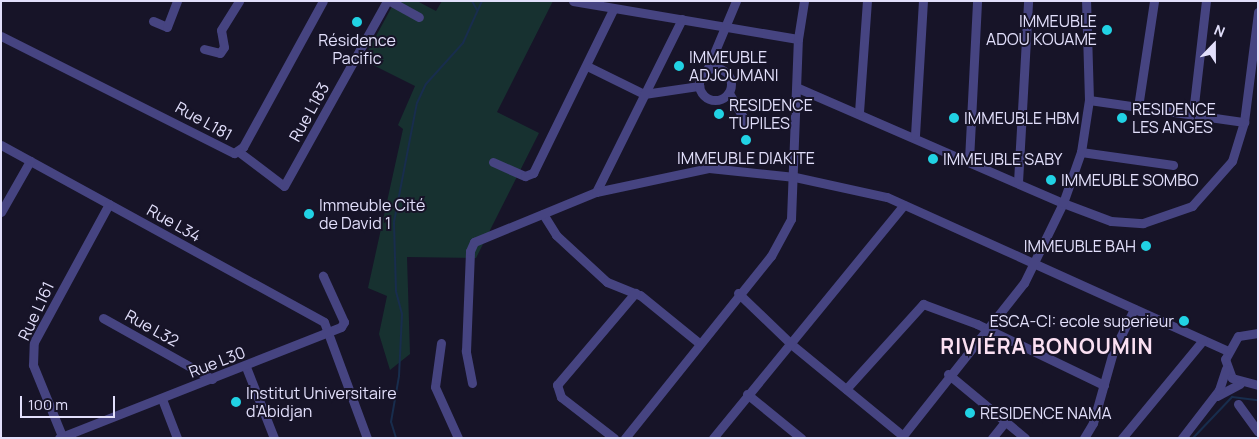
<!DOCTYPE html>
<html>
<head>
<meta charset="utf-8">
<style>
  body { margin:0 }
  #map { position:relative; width:1259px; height:439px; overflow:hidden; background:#171428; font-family:Manrope,sans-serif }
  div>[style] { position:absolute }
  .green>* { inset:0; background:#173130 }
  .stream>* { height:2px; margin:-1px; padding:0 1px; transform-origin:1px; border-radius:1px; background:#182d4d }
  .minor>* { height:9px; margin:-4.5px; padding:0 4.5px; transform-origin:4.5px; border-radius:4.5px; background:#464481 }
  .minor>.ring { margin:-4.5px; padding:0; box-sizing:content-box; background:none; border:9px solid #464481; border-radius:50% }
  .dots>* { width:14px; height:14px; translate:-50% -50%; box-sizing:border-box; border:2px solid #171428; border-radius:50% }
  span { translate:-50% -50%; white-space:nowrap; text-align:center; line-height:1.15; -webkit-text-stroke:4px #171428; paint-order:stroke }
  .poi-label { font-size:16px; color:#e2dffb }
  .right { translate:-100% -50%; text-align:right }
  .left { translate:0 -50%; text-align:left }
  .street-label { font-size:16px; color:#e2dffb }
  .district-label { font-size:21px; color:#fbe0f2; font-weight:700; letter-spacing:1px }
  .frame { position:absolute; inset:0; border:2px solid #e2dffb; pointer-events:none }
  .north { position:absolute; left:1189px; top:20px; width:50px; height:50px; -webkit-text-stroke:4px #171428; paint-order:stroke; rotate:22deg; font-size:14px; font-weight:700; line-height:20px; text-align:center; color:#e2dffb }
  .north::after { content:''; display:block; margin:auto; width:18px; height:22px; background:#e2dffb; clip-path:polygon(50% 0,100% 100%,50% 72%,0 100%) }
  .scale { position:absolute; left:20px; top:396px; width:95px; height:22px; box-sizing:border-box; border:2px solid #e2dffb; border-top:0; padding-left:6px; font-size:15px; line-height:18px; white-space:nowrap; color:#e2dffb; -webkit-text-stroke:4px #171428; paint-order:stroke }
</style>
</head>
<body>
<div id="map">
  <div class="green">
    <div style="clip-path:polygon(395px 1px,417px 1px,436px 11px,442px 1px,553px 1px,497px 112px,539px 133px,476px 258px,407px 257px,410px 354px,390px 370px,379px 334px,387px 296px,368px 288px,403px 129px,398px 125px,415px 86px,363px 60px)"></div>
  </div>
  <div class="stream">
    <div style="left:472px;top:1px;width:10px;rotate:61deg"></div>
    <div style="left:396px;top:438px;width:17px;rotate:-107deg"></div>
    <div style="left:391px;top:422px;width:47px;rotate:-80.1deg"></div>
    <div style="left:399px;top:376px;width:62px;rotate:-87.2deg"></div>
    <div style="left:402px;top:314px;width:24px;rotate:-105deg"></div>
    <div style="left:396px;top:291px;width:69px;rotate:-91.7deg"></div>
    <div style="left:394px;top:222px;width:121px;rotate:-79.1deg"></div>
    <div style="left:417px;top:103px;width:21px;rotate:-65deg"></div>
    <div style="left:426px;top:84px;width:55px;rotate:-47.9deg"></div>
    <div style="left:463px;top:43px;width:46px;rotate:-65.7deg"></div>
    <div style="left:1193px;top:438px;width:57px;rotate:-46.4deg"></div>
    <div style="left:1232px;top:397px;width:26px;rotate:7deg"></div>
  </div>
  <div class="minor">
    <div style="left:390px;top:1px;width:33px;rotate:29deg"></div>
    <div style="left:573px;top:1px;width:228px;rotate:9.6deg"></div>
    <div style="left:153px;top:21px;width:15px;rotate:23deg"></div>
    <div style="left:167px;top:27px;width:28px;rotate:-69deg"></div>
    <div style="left:1px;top:36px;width:261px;rotate:26.7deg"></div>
    <div style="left:234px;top:153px;width:11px;rotate:-34deg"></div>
    <div style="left:243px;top:147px;width:166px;rotate:-61.3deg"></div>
    <div style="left:204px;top:49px;width:16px;rotate:14deg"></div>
    <div style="left:220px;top:53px;width:7px;rotate:-56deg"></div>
    <div style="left:224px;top:47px;width:17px;rotate:-100deg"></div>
    <div style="left:221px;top:30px;width:34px;rotate:-58deg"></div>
    <div style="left:587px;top:66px;width:64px;rotate:26.2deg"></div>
    <div style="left:644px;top:94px;width:56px;rotate:-8.3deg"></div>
    <div class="ring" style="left:699px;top:68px;width:23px;height:23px"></div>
    <div style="left:707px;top:70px;width:75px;rotate:-67.2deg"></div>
    <div style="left:798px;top:88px;width:289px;rotate:23.5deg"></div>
    <div style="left:1063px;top:203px;width:51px;rotate:20.6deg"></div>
    <div style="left:1111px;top:221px;width:32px;rotate:4deg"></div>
    <div style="left:1143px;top:223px;width:52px;rotate:-19.1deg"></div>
    <div style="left:1192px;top:206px;width:60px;rotate:-48.4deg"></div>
    <div style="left:1232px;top:161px;width:41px;rotate:-72.9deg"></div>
    <div style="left:1244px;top:122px;width:111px;rotate:-82.7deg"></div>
    <div style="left:729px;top:93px;width:34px;rotate:60deg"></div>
    <div style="left:1089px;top:100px;width:157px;rotate:8.1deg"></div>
    <div style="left:1138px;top:107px;width:107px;rotate:-81.4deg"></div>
    <div style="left:859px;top:112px;width:111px;rotate:-85.9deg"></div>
    <div style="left:1193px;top:113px;width:113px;rotate:-83.4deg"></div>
    <div style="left:915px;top:135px;width:134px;rotate:-86.6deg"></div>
    <div style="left:1px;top:145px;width:368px;rotate:28.7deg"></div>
    <div style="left:324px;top:322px;width:124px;rotate:69.7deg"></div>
    <div style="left:239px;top:152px;width:56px;rotate:37.1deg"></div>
    <div style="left:284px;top:186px;width:212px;rotate:-60.9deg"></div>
    <div style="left:1081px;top:152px;width:93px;rotate:8deg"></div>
    <div style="left:969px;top:160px;width:159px;rotate:-87.1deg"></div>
    <div style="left:493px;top:162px;width:35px;rotate:24deg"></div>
    <div style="left:525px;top:176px;width:9px;rotate:-21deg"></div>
    <div style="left:533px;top:173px;width:182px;rotate:-63.9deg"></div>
    <div style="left:1018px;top:182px;width:181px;rotate:-86.8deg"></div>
    <div style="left:596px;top:192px;width:193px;rotate:-63.6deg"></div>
    <div style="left:1px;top:212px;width:59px;rotate:-60.4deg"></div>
    <div style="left:543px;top:214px;width:25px;rotate:58deg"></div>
    <div style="left:556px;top:235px;width:69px;rotate:42.7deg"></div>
    <div style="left:607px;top:282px;width:35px;rotate:22deg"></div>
    <div style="left:640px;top:295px;width:76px;rotate:39.1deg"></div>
    <div style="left:738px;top:293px;width:74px;rotate:43.9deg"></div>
    <div style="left:791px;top:344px;width:145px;rotate:39.4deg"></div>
    <div style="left:103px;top:318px;width:125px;rotate:29.2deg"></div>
    <div style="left:1258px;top:333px;width:20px;rotate:171deg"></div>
    <div style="left:1238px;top:336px;width:26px;rotate:119deg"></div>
    <div style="left:1225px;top:359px;width:20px;rotate:70deg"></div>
    <div style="left:1232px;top:378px;width:27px;rotate:15deg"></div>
    <div style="left:441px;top:343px;width:44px;rotate:97.8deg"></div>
    <div style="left:435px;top:387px;width:56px;rotate:65.7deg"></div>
    <div style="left:246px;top:367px;width:76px;rotate:68.5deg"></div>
    <div style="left:948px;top:374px;width:100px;rotate:39.7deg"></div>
    <div style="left:472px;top:383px;width:33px;rotate:-101deg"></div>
    <div style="left:466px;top:351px;width:100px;rotate:-87.7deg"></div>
    <div style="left:470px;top:251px;width:10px;rotate:-66deg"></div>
    <div style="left:474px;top:242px;width:132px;rotate:-22.3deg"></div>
    <div style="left:596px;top:192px;width:116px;rotate:-12deg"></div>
    <div style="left:709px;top:168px;width:86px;rotate:6deg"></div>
    <div style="left:795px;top:177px;width:94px;rotate:12.3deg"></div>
    <div style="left:887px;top:197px;width:372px;rotate:24.3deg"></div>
    <div style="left:846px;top:389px;width:115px;rotate:-47.8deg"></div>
    <div style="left:923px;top:304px;width:58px;rotate:20.3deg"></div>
    <div style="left:977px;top:324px;width:141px;rotate:25.7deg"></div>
    <div style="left:747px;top:394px;width:70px;rotate:39.2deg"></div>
    <div style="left:1217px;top:396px;width:26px;rotate:-28deg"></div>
    <div style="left:162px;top:399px;width:42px;rotate:69deg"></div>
    <div style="left:1238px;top:404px;width:34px;rotate:54deg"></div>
    <div style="left:62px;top:436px;width:77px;rotate:-112.2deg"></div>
    <div style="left:33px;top:365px;width:23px;rotate:-88deg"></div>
    <div style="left:34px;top:342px;width:157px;rotate:-61.5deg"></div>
    <div style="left:59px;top:438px;width:303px;rotate:-21.5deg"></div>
    <div style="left:341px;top:327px;width:6px;rotate:-59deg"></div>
    <div style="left:344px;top:322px;width:51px;rotate:-114.5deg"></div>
    <div style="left:614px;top:438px;width:67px;rotate:-142.3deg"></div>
    <div style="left:561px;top:397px;width:13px;rotate:-108deg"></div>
    <div style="left:557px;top:385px;width:121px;rotate:-49.7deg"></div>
    <div style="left:625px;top:438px;width:233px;rotate:-51.3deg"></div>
    <div style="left:771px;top:256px;width:42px;rotate:-61.6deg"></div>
    <div style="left:791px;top:219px;width:180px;rotate:-87.8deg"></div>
    <div style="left:798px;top:39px;width:38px;rotate:-81deg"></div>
    <div style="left:713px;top:438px;width:301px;rotate:-50.7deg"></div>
    <div style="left:901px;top:438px;width:198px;rotate:-51.6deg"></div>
    <div style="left:1024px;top:283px;width:89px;rotate:-64deg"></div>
    <div style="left:1063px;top:203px;width:54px;rotate:-70.6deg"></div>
    <div style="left:1081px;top:152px;width:53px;rotate:-81.3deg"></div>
    <div style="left:1089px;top:100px;width:99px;rotate:-91.7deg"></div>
    <div style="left:992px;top:438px;width:21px;rotate:-51deg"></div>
    <div style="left:1084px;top:438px;width:17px;rotate:-59deg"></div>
    <div style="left:1093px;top:423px;width:74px;rotate:-74.3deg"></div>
    <div style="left:1113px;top:352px;width:48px;rotate:-64deg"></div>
    <div style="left:1122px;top:438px;width:127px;rotate:-50.4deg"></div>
    <div style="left:1182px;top:438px;width:61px;rotate:-52.4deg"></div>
    <div style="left:1219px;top:390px;width:22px;rotate:-72deg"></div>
  </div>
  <div class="dots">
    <div style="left:357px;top:22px;background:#21d2e4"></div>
    <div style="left:1107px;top:30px;background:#21d2e4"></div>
    <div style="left:679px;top:66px;background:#21d2e4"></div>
    <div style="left:719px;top:114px;background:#21d2e4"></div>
    <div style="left:954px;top:118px;background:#21d2e4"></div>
    <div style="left:1122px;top:118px;background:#21d2e4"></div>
    <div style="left:746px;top:140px;background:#21d2e4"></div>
    <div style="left:933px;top:159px;background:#21d2e4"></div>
    <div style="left:1051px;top:180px;background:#21d2e4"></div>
    <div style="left:309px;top:214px;background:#21d2e4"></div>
    <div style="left:1146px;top:246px;background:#21d2e4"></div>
    <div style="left:1184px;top:321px;background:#21d2e4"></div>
    <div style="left:236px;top:402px;background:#21d2e4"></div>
    <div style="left:970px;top:413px;background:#21d2e4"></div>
  </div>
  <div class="poi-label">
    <span class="right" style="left:1097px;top:30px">IMMEUBLE<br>ADOU KOUAME</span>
    <span style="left:357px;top:49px">Résidence<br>Pacific</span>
    <span class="left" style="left:689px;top:66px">IMMEUBLE<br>ADJOUMANI</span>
    <span class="left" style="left:729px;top:114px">RESIDENCE<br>TUPILES</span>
    <span class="left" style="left:1132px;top:118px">RESIDENCE<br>LES ANGES</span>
    <span class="left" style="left:964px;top:118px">IMMEUBLE HBM</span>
    <span style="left:746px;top:158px">IMMEUBLE DIAKITE</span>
    <span class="left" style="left:943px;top:159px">IMMEUBLE SABY</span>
    <span class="left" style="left:1061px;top:180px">IMMEUBLE SOMBO</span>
    <span class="left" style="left:319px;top:214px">Immeuble Cité<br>de David 1</span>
    <span class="right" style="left:1136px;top:246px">IMMEUBLE BAH</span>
    <span class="right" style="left:1174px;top:321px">ESCA-CI: ecole superieur</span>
    <span class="left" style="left:246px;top:402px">Institut Universitaire<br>d'Abidjan</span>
    <span class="left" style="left:980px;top:413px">RESIDENCE NAMA</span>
  </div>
  <div class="street-label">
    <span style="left:309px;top:112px;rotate:-61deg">Rue L183</span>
    <span style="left:204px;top:121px;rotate:29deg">Rue L181</span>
    <span style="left:174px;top:223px;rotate:29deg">Rue L34</span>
    <span style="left:36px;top:311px;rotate:-65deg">Rue L161</span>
    <span style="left:152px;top:328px;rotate:29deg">Rue L32</span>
    <span style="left:217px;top:362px;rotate:-21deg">Rue L30</span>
  </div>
  <div class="district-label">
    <span style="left:1047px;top:346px">RIVIÉRA BONOUMIN</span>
  </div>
  <div class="frame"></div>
  <div class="north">N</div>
  <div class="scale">100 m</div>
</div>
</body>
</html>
